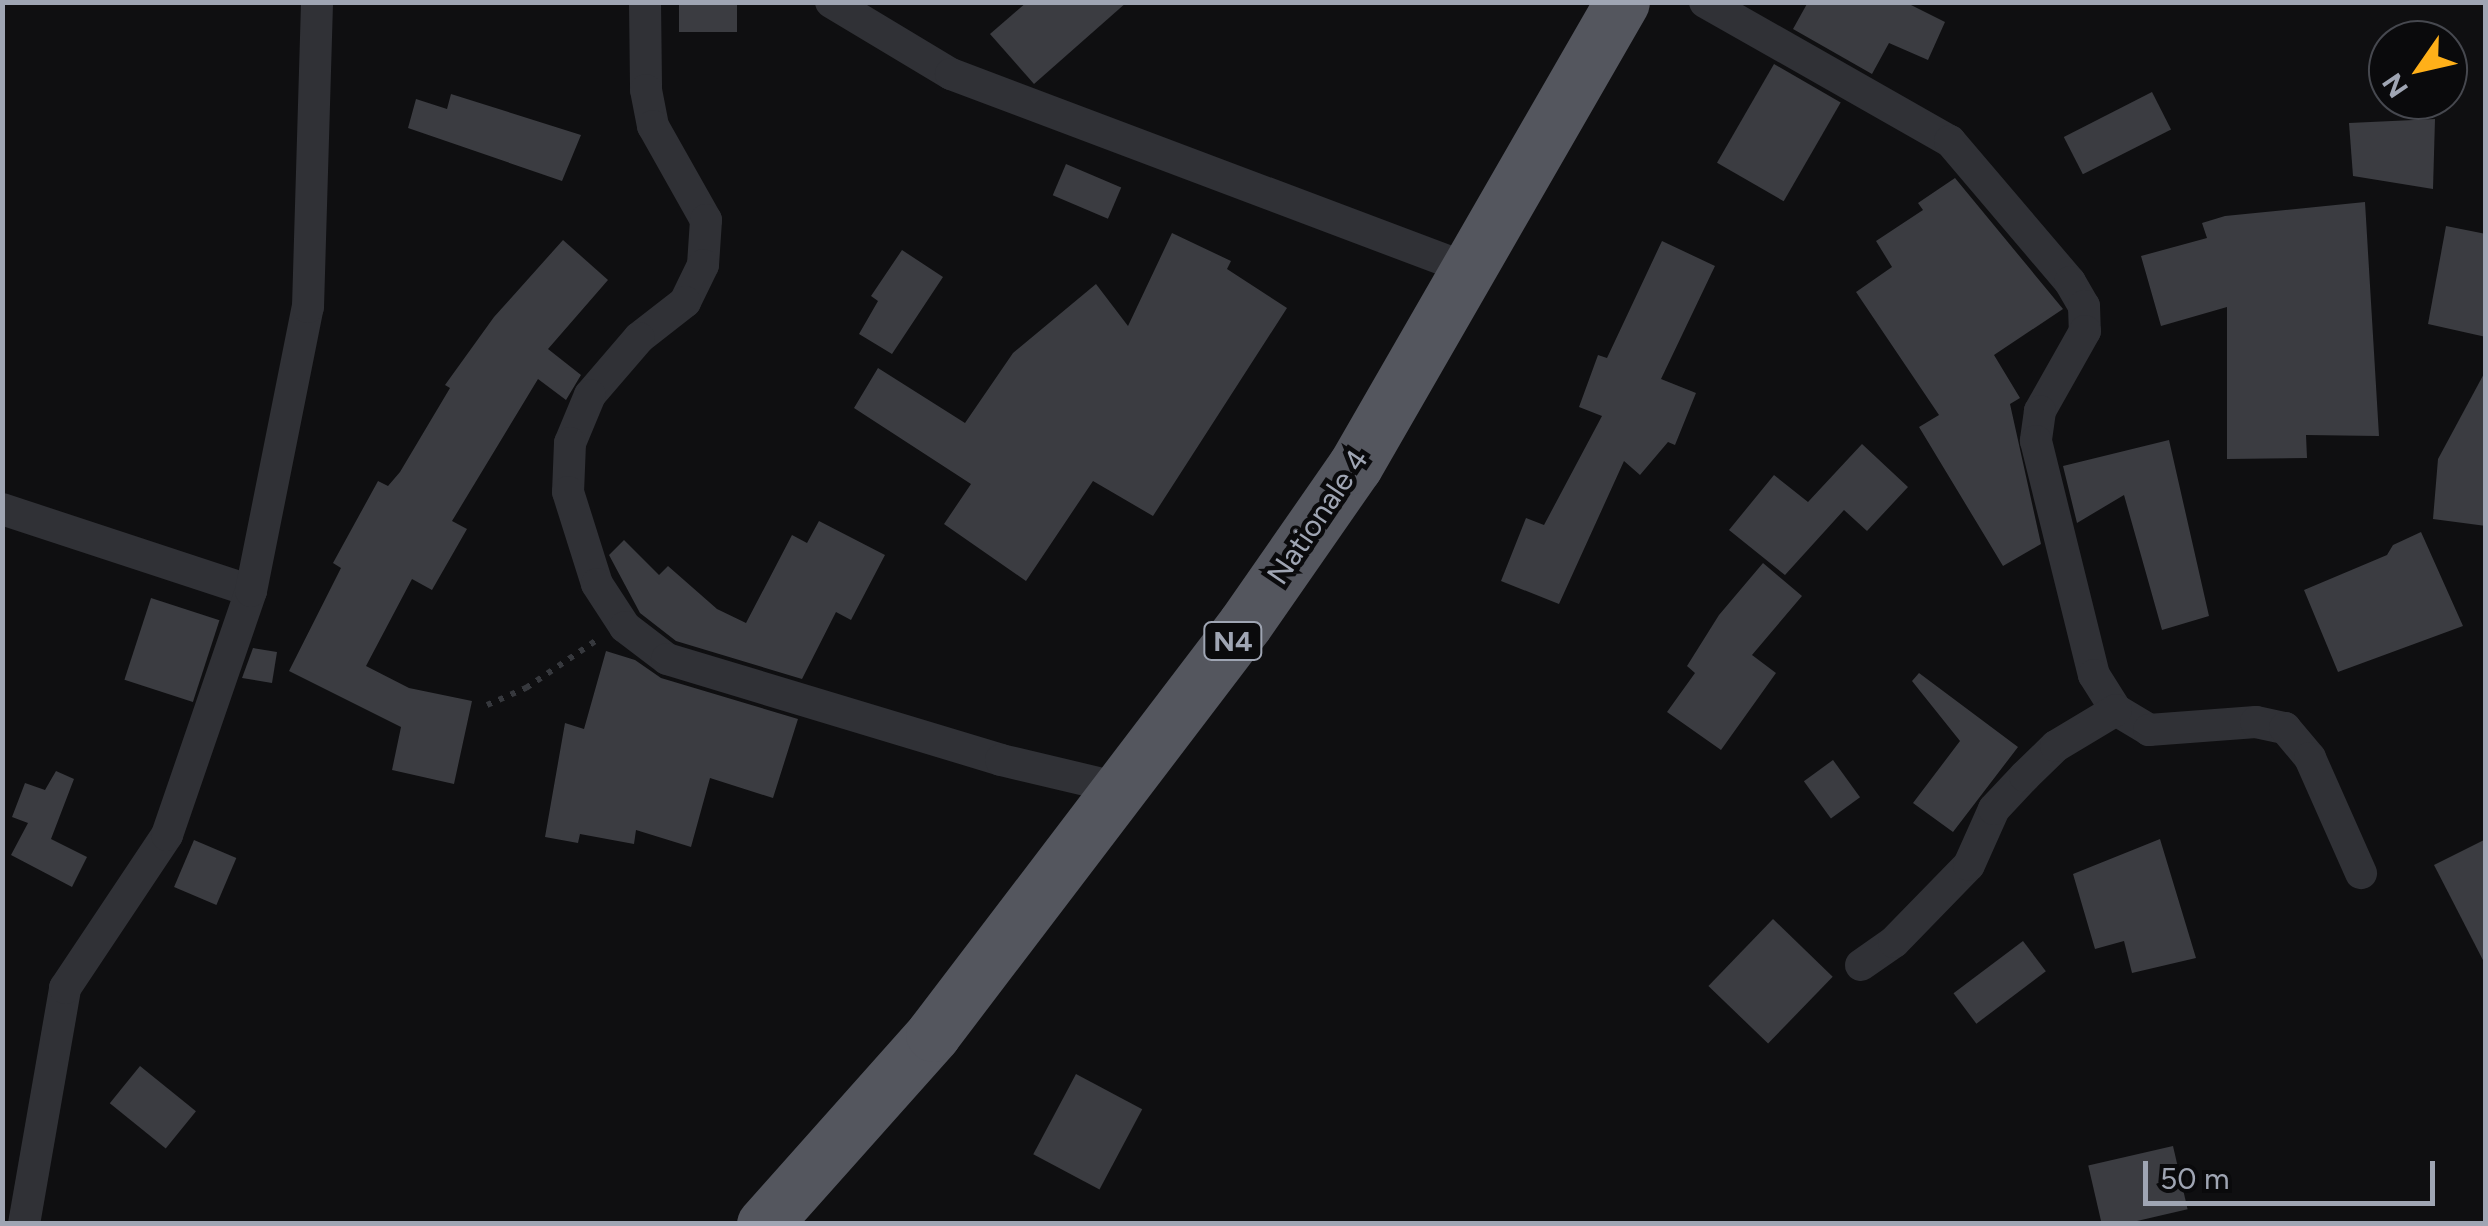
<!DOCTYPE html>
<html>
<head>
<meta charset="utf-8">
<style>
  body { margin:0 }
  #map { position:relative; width:2488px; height:1226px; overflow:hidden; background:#0f0f11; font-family:Figtree,sans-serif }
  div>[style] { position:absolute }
  .building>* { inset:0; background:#3b3c41; transform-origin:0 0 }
  .path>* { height:6px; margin-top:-3px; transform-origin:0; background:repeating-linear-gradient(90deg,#36383d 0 5px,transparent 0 13px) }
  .minor>* { height:32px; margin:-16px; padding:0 16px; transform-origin:16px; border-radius:16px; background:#303136 }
  .trunk>* { height:55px; margin:-27.5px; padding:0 27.5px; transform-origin:27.5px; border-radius:27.5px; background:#54565e }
  span { translate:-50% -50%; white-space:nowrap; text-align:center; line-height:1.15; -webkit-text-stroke:9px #0a0a0c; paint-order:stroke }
  .shield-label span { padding:2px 8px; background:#0a0a0c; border:2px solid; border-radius:8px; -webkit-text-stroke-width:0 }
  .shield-label { font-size:28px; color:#9fa5b3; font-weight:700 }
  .street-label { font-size:30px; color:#9fa5b3 }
  .frame { position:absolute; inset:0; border:5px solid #9fa5b3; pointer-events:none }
  .north { position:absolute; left:2368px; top:20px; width:100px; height:100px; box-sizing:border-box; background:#0a0a0c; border:2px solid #46484f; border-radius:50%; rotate:236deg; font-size:28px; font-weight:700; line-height:40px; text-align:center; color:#9fa5b3 }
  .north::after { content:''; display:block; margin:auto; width:35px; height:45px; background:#ffb019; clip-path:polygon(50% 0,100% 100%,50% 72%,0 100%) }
  .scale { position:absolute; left:2143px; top:1161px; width:292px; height:45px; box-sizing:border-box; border:5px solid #9fa5b3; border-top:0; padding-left:12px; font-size:30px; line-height:35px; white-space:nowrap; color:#9fa5b3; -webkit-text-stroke:8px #0a0a0c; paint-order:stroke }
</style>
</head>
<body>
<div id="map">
  <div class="building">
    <div style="left:679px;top:2px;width:58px;height:30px"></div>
    <div style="clip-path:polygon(1027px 2px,1127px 2px,1034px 84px,990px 34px)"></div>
    <div style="clip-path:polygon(1808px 2px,1905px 2px,1945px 22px,1928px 60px,1889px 43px,1872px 74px,1793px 29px)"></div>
    <div style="left:1774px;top:64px;width:77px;height:114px;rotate:30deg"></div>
    <div style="left:2152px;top:92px;width:42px;height:99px;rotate:63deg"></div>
    <div style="clip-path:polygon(451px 94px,581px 135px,562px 181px,408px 128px,416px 99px,447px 109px)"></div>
    <div style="clip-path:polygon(2435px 119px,2433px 189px,2353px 176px,2349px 123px)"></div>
    <div style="left:1066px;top:164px;width:60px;height:34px;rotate:23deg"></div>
    <div style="clip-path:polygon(1955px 178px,2063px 309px,1994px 355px,2020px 398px,2010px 404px,2041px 544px,2003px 566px,1919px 427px,1939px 415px,1856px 292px,1892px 267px,1876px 241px,1923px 210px,1918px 203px)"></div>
    <div style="clip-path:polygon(2365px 202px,2379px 436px,2306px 435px,2307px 458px,2227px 459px,2227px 307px,2161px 326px,2141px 256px,2207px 238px,2202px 223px,2225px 216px)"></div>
    <div style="clip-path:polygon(2446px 226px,2486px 234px,2486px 337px,2428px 324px)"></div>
    <div style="clip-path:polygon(1172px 233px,1231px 261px,1227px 269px,1287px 308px,1153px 516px,1093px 481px,1026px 581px,944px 524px,971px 484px,854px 408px,878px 368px,965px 423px,1013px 353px,1096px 284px,1128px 326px)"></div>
    <div style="clip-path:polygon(563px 240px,608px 280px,548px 349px,581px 375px,566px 400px,538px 379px,452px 521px,467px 529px,432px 590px,412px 579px,366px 666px,409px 688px,472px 701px,454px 784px,392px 770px,401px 727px,289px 671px,341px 568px,333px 563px,378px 481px,388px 486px,400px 472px,450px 388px,445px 385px,494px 317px)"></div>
    <div style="clip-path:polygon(1662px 241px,1715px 266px,1661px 379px,1696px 393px,1675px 445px,1668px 442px,1640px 475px,1624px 461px,1559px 604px,1501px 581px,1526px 518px,1544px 525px,1602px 416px,1579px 407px,1598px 355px,1607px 358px)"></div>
    <div style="clip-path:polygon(902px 250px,943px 277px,892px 354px,859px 334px,878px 301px,871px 296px)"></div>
    <div style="clip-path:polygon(2486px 370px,2486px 526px,2433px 519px,2438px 459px)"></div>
    <div style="clip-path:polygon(2169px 440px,2209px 616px,2162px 630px,2124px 495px,2077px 523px,2063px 466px)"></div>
    <div style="clip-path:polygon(1862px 444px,1908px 487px,1867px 531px,1844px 510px,1785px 575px,1729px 530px,1774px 475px,1808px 502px)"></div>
    <div style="clip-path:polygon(819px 521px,885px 555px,851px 620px,836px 612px,802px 679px,676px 641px,640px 613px,609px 555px,624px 540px,659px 575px,668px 566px,717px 609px,746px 623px,792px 535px,807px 543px)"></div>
    <div style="clip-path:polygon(2421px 532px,2463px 626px,2338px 672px,2304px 590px,2387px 555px,2393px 545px)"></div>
    <div style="clip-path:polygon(1763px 563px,1802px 596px,1752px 655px,1776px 673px,1721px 750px,1667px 712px,1695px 673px,1687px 666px,1719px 615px)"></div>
    <div style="left:151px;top:598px;width:72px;height:86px;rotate:18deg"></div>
    <div style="clip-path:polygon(253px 648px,277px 652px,272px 683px,242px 678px)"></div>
    <div style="clip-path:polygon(606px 651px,635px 660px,661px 678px,798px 719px,773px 798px,710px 778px,691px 847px,636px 830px,634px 844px,580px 834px,578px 843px,545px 837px,565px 723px,584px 729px)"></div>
    <div style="clip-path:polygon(1919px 673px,2018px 747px,1953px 832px,1913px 803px,1960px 741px,1912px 681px)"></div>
    <div style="left:1833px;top:760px;width:46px;height:36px;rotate:54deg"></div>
    <div style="clip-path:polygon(56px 771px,74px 779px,51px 839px,87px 857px,72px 887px,11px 855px,28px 823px,12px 817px,25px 783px,45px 790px)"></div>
    <div style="clip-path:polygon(2160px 839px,2196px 958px,2132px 973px,2124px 941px,2095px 949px,2073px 874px)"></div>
    <div style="clip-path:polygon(2486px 839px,2486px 966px,2434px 865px)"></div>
    <div style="left:194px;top:840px;width:46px;height:51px;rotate:23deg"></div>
    <div style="left:1773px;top:919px;width:83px;height:93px;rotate:44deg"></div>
    <div style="left:2023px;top:941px;width:38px;height:87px;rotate:53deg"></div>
    <div style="left:140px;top:1066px;width:72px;height:48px;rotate:39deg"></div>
    <div style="left:1076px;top:1074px;width:75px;height:91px;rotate:28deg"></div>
    <div style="left:2173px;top:1146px;width:65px;height:87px;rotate:77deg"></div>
  </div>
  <div class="path">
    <div style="left:487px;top:705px;width:43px;rotate:-23.6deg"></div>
    <div style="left:526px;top:688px;width:86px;rotate:-34.1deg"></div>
  </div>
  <div class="minor">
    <div style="left:645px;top:2px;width:88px;rotate:89.3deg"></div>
    <div style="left:646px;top:90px;width:37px;rotate:79deg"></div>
    <div style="left:653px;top:126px;width:108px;rotate:60.6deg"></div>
    <div style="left:706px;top:220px;width:45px;rotate:93.8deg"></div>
    <div style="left:703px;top:265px;width:41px;rotate:115.9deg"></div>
    <div style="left:685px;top:302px;width:58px;rotate:142deg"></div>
    <div style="left:639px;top:338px;width:75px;rotate:130.7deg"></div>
    <div style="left:590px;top:395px;width:52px;rotate:112.6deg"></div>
    <div style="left:570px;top:443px;width:49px;rotate:92.3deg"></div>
    <div style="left:568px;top:492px;width:96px;rotate:72.5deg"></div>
    <div style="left:597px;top:584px;width:51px;rotate:56.9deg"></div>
    <div style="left:625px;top:627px;width:53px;rotate:37.3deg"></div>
    <div style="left:667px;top:659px;width:349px;rotate:16.8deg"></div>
    <div style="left:1001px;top:760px;width:126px;rotate:13.3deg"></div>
    <div style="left:831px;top:2px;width:140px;rotate:31deg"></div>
    <div style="left:951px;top:74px;width:556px;rotate:20.65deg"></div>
    <div style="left:1705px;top:2px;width:282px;rotate:29.6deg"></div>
    <div style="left:1950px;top:141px;width:185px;rotate:49.6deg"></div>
    <div style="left:2070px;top:282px;width:28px;rotate:60deg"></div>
    <div style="left:2084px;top:306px;width:25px;rotate:88deg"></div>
    <div style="left:2085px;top:331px;width:92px;rotate:119.4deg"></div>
    <div style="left:2040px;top:411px;width:30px;rotate:98deg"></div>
    <div style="left:2036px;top:441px;width:241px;rotate:76.1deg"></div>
    <div style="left:2094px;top:675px;width:41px;rotate:57.8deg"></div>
    <div style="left:2116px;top:710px;width:39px;rotate:31deg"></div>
    <div style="left:2149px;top:730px;width:107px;rotate:-4.3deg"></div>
    <div style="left:2256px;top:722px;width:30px;rotate:12deg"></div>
    <div style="left:2285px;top:728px;width:39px;rotate:50deg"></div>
    <div style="left:2310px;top:758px;width:126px;rotate:66.1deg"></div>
    <div style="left:2px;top:509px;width:262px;rotate:18.2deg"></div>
    <div style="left:1861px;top:965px;width:40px;rotate:-34.9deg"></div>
    <div style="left:1894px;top:942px;width:107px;rotate:-45.8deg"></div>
    <div style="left:1969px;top:865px;width:61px;rotate:-65.9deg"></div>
    <div style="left:1994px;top:809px;width:45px;rotate:-46.8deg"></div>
    <div style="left:2025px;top:776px;width:43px;rotate:-44.1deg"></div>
    <div style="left:2056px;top:746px;width:70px;rotate:-31deg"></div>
    <div style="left:24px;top:1224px;width:240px;rotate:-80.1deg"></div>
    <div style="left:65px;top:988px;width:184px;rotate:-56.3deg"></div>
    <div style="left:167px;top:835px;width:258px;rotate:-71deg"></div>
    <div style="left:251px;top:591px;width:290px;rotate:-78.7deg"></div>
    <div style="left:308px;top:307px;width:305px;rotate:-88.3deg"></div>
  </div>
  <div class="trunk">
    <div style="left:764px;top:1224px;width:254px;rotate:-48.3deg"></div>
    <div style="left:933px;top:1034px;width:515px;rotate:-52.73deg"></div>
    <div style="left:1245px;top:624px;width:193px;rotate:-55.2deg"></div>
    <div style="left:1355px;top:466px;width:535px;rotate:-60.08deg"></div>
  </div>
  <div class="shield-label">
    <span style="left:1233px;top:641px">N4</span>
  </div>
  <div class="street-label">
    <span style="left:1318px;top:517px;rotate:-56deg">Nationale 4</span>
  </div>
  <div class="frame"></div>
  <div class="north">N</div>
  <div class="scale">50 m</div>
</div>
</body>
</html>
